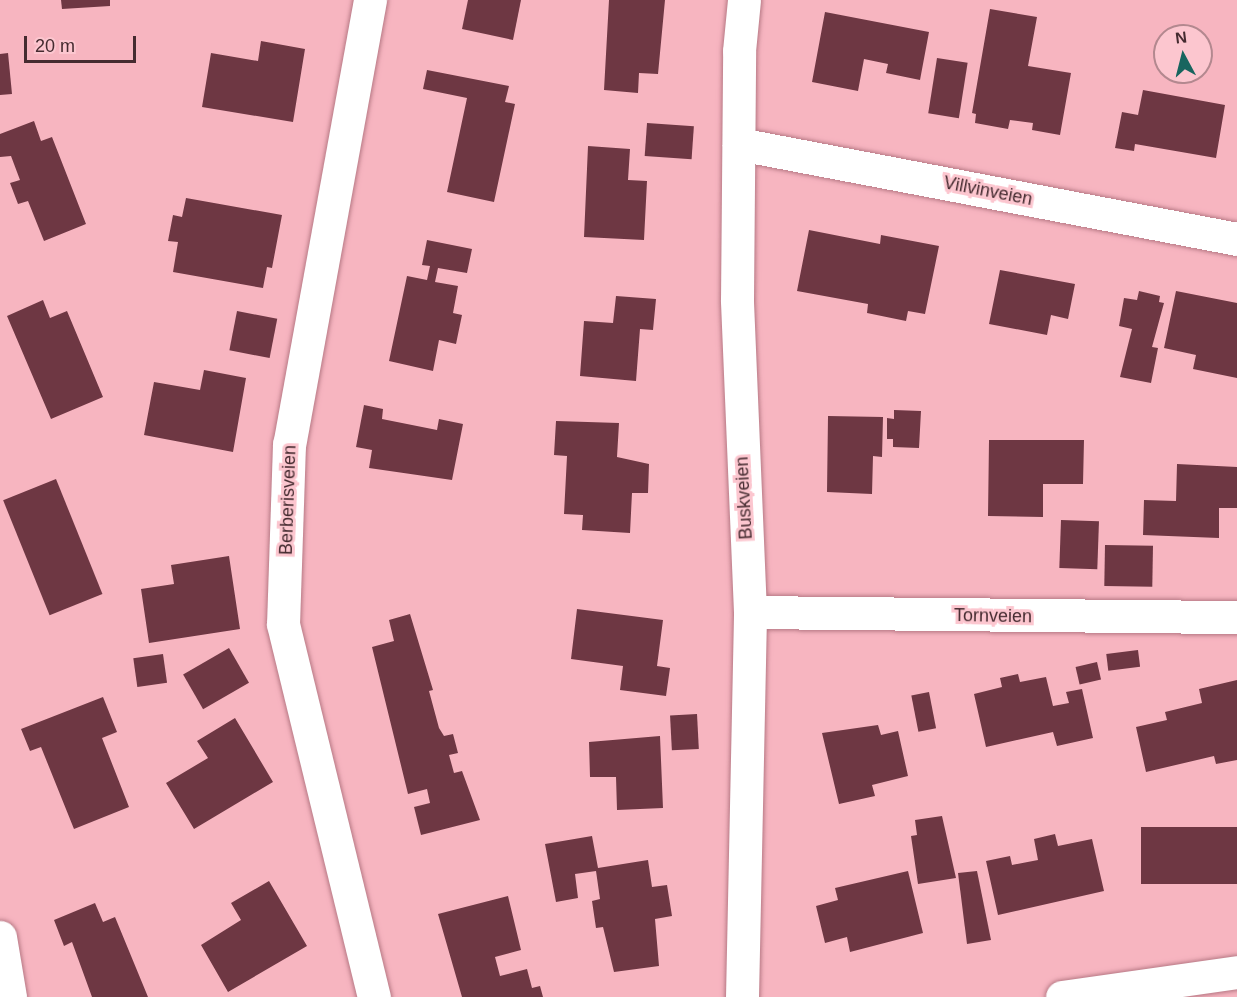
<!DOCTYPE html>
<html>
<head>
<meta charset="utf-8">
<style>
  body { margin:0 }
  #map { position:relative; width:1237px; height:997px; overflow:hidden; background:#f7b5c0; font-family:Helvetica,sans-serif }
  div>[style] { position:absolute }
  .building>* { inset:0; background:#6e3743; transform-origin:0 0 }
  .roads { filter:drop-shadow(0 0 2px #b77985) drop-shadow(0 0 2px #b77985) }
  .minor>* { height:33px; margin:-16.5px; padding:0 16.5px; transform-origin:16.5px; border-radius:16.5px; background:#fff }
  span { translate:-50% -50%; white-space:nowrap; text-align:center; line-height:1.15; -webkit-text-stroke:6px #fcc6cf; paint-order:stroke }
  .street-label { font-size:18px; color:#452b30 }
  .north { position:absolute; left:1153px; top:24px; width:60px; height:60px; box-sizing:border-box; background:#fcc6cf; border:2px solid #b3888f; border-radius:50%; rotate:353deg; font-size:16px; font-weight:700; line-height:24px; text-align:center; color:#452b30 }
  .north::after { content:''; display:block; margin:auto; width:21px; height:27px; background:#18655f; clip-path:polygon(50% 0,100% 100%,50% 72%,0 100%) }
  .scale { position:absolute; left:24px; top:36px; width:112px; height:27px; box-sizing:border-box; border:3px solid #452b30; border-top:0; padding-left:8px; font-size:18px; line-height:21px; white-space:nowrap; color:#452b30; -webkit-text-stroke:4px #fcc6cf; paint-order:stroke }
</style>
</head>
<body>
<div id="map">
  <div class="building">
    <div style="clip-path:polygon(61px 0,110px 0,110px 6px,62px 9px)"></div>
    <div style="clip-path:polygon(468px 0,521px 0,513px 40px,462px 29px)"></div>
    <div style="clip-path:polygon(609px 0,665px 0,658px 74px,639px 73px,638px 93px,604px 90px)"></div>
    <div style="clip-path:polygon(990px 9px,1037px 17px,1028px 66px,1071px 73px,1060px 135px,1032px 130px,1033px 123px,1010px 120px,1008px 129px,975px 123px,976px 114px,972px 113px)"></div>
    <div style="clip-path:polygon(825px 12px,929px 32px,920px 80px,886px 73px,888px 64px,864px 59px,858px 91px,812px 82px)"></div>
    <div style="clip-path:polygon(261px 41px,305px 49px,293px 122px,202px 107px,211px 53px,258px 61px)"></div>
    <div style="clip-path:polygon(8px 53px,12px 94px,0 95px,0 54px)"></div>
    <div style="left:937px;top:58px;width:31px;height:56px;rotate:9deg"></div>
    <div style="clip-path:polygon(427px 70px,509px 86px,505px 102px,515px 104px,494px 202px,447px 192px,467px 98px,423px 89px)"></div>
    <div style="clip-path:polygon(1143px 90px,1225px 105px,1216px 158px,1135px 144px,1134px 151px,1115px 148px,1122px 112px,1138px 115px)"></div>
    <div style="clip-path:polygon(34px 121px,41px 141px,52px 137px,86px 224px,44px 241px,28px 201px,18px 204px,10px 183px,20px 180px,11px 156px,0 157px,0 134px)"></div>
    <div style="left:647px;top:123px;width:47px;height:33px;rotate:4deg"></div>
    <div style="clip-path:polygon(588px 146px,630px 149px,628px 180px,647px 181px,644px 240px,584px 237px)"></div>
    <div style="clip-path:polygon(186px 198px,282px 215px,272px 268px,267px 267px,263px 288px,173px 272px,178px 242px,168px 241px,173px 215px,182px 217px)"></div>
    <div style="clip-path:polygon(809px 230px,880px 244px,881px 235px,939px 246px,925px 314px,908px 311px,906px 321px,867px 313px,868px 304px,797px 291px)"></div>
    <div style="clip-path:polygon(427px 240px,472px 249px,467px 273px,438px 268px,435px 282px,458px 286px,453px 313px,462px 315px,456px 344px,439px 340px,433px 371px,389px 361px,407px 276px,427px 280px,430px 266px,422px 265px)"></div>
    <div style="clip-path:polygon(1000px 270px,1075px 284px,1068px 319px,1051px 315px,1047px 335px,989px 324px)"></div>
    <div style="clip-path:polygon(1139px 291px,1160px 296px,1159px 302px,1164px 303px,1152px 347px,1158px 348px,1151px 383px,1120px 377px,1132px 329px,1119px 326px,1124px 298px,1137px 300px)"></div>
    <div style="clip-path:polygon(1176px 291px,1237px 303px,1237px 378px,1193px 369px,1196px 355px,1164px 348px)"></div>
    <div style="clip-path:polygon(616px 296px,656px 299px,653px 330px,640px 329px,636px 381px,580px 376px,584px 321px,613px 323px)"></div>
    <div style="clip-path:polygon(43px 300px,50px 318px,67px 311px,103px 397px,51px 419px,7px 316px)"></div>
    <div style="left:237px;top:311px;width:41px;height:40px;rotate:11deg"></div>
    <div style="clip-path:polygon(204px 370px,246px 378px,233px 452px,144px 435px,154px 382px,200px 390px)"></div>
    <div style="clip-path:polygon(364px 405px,383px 409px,382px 419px,437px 430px,439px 419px,463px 424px,452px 480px,369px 468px,372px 450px,356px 447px)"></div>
    <div style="clip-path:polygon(894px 410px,921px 411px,919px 448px,893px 447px,893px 439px,887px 439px,887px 418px,894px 419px)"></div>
    <div style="clip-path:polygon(828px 416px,883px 417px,882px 457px,873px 456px,872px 494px,827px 492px)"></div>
    <div style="clip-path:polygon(556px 421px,619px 423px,617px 457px,649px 464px,648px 493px,632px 493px,630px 533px,582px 530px,583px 515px,564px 514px,567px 456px,554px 455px)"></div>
    <div style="clip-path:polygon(989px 440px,1084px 440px,1083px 484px,1043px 484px,1043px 517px,988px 516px)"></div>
    <div style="clip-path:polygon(1177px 464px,1237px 467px,1237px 508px,1219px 508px,1219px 538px,1143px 535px,1144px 500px,1176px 501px)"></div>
    <div style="left:56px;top:479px;width:124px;height:57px;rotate:68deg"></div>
    <div style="left:1061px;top:520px;width:38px;height:48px;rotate:2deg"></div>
    <div style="left:1105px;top:545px;width:48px;height:41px;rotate:1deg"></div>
    <div style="clip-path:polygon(229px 556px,240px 629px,149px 643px,141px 589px,174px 584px,171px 565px)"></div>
    <div style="clip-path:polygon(577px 609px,663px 620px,657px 666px,670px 668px,666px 696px,620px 690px,623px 666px,571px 659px)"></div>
    <div style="clip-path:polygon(410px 614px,433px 690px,429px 691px,439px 728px,444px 736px,453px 734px,458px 753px,449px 755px,454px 773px,462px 771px,480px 820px,421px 835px,414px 807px,430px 803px,427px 789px,408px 794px,372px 647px,394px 641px,389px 620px)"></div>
    <div style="left:229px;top:648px;width:40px;height:53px;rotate:60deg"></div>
    <div style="left:1138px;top:650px;width:17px;height:32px;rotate:83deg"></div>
    <div style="left:163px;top:654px;width:29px;height:30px;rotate:82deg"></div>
    <div style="left:1097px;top:662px;width:18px;height:22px;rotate:77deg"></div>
    <div style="clip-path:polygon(1018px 674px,1020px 682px,1046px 677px,1053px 706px,1069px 703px,1066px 692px,1082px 689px,1093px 738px,1057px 746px,1053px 732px,986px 747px,974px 694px,1002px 687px,1000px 678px)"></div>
    <div style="clip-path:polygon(1237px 680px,1237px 760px,1216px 764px,1214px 756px,1146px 772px,1136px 727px,1167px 720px,1165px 712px,1202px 703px,1199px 689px)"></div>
    <div style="left:929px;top:692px;width:37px;height:18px;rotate:79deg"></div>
    <div style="clip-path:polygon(103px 697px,117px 732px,102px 738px,129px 807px,74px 829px,41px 747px,30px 751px,21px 729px)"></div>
    <div style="left:697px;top:714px;width:35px;height:27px;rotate:87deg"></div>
    <div style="clip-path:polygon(235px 718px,273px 782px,194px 829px,166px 783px,208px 758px,197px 741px)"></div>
    <div style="clip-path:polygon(878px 725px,881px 735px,898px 731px,908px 776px,872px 785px,875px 796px,839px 804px,822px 733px)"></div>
    <div style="clip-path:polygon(660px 736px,663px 808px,617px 810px,616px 777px,590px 777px,589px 742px)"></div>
    <div style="clip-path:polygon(942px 816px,956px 878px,918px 884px,911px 836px,917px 835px,915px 820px)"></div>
    <div style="left:1237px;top:827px;width:57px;height:96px;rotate:90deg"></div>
    <div style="clip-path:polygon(1055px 834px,1058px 846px,1092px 839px,1104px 891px,998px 915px,986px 861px,1010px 856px,1012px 865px,1038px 860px,1034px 839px)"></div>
    <div style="clip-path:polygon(592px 836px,598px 868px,648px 860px,652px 887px,667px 885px,672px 916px,655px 919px,659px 966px,614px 972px,603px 927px,596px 928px,592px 901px,600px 899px,596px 871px,575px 874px,578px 898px,556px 902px,545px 844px)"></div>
    <div style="clip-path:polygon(908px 871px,923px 933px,850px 952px,847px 937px,825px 943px,816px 906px,838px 900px,835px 888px)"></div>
    <div style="clip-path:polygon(977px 871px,991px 940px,967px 944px,958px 873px)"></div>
    <div style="clip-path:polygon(269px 881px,307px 946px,228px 992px,201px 945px,241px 920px,231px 903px)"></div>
    <div style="clip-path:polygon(508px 896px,521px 950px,495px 957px,500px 976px,527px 969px,532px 988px,540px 986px,543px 997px,462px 997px,438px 914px)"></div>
    <div style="clip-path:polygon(95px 903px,103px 922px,115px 917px,148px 997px,92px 997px,72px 942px,64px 946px,54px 920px)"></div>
  </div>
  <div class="roads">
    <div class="minor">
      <div style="left:370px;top:0;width:451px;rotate:100.3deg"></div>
      <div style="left:289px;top:444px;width:180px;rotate:91.9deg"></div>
      <div style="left:283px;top:624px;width:384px;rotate:76.3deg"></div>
      <div style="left:739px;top:144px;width:507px;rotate:10.8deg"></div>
      <div style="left:750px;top:612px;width:487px;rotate:0.6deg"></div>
      <div style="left:0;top:937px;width:61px;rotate:80.5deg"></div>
      <div style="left:742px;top:997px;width:385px;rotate:-88.8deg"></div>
      <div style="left:750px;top:612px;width:312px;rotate:-92.4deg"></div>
      <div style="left:737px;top:300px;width:249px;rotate:-89.5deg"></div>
      <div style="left:739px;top:51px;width:51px;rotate:-84.4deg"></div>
      <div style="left:1062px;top:997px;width:177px;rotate:-8.1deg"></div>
    </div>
  </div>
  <div class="street-label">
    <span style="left:988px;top:191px;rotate:11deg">Villvinveien</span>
    <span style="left:744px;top:498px;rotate:-93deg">Buskveien</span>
    <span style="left:288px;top:500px;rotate:-88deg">Berberisveien</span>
    <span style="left:993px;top:616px;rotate:1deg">Tornveien</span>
  </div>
  <div class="north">N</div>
  <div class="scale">20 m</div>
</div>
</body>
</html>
